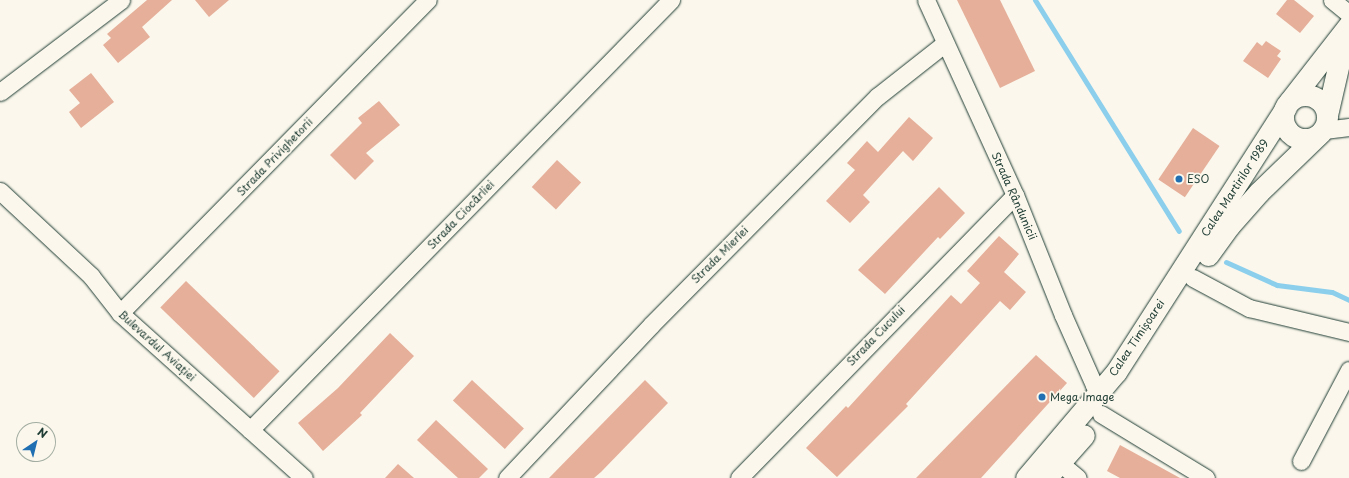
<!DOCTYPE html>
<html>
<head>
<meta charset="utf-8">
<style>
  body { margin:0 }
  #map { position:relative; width:1349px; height:478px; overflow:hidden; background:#fbf7ec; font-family:"Playpen Sans",sans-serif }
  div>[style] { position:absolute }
  .stream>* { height:5px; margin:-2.5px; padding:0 2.5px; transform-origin:2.5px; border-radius:2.5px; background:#8bcfed }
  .building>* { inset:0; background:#e5af9a; transform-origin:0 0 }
  .roads { filter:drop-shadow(0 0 1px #1f3d34) drop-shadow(0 0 1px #1f3d34) }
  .minor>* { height:17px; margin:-8.5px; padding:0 8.5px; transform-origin:8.5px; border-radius:8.5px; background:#fbf7ec }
  .major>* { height:21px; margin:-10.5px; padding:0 10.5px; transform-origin:10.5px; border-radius:10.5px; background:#fbf7ec }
  .major>.ring { margin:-10.5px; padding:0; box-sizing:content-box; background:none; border:21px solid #fbf7ec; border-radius:50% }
  .dots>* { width:11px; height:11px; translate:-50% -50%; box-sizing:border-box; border:2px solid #fbf7ec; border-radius:50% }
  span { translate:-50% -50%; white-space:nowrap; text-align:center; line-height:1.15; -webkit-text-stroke:3.5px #fbf7ec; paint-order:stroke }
  .street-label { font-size:11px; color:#1f3d34 }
  .poi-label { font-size:11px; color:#1f3d34 }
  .left { translate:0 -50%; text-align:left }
  .north { position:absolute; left:16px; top:422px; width:40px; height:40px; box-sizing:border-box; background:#fbf7ec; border:1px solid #a3ada2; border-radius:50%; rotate:35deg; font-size:11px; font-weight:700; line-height:16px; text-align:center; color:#1f3d34 }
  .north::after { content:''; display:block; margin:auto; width:14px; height:18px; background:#1f6fb2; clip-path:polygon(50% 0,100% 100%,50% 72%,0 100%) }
</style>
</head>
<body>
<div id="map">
  <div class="stream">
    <div style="left:1035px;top:0;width:272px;rotate:58.1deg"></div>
    <div style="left:1226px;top:262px;width:56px;rotate:24.3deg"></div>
    <div style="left:1277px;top:285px;width:55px;rotate:7.3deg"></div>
    <div style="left:1332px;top:292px;width:19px;rotate:25deg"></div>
  </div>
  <div class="building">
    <div style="clip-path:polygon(147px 0,172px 0,142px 27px,150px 37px,118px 63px,103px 45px,111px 38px,107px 34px)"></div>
    <div style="clip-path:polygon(195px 0,229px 0,209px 17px)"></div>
    <div style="clip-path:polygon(957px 0,1000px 0,1035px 71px,1000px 88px)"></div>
    <div style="clip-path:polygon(1287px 0,1294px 0,1314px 16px,1300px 33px,1276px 14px)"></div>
    <div style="clip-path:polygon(1266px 41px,1281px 51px,1277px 56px,1281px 59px,1268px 78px,1243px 61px,1257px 42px,1262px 46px)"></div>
    <div style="clip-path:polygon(91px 73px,114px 102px,81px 128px,69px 112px,80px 103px,69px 90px)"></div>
    <div style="clip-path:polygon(379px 101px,400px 125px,366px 153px,374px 161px,355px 180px,330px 155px,362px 123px,358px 118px)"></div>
    <div style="clip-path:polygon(909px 117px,933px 138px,913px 161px,903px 151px,863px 195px,870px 202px,850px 223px,826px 201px,855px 170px,847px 163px,867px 141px,878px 152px)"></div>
    <div style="left:1193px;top:128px;width:32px;height:62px;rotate:34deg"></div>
    <div style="left:557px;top:160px;width:33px;height:37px;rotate:43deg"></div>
    <div style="clip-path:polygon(939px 187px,965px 213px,940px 239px,938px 237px,885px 294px,858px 270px)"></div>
    <div style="clip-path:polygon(999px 236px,1019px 254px,1004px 272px,1026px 292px,1010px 310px,1000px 301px,906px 404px,908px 406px,837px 477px,806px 448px,846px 406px,848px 408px,951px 295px,961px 304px,980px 283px,967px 271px)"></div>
    <div style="left:186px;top:281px;width:130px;height:37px;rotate:44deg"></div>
    <div style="clip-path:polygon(390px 333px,414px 356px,360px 413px,362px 415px,323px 451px,298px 423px,338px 388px)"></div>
    <div style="clip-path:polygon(1036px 355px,1067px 383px,981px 478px,916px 478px)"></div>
    <div style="left:472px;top:380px;width:71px;height:28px;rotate:43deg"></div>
    <div style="clip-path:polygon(645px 380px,668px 403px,601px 472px,594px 478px,549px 478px)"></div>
    <div style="clip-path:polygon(436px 420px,488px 469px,479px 478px,458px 478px,417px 440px)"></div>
    <div style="clip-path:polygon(1120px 445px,1180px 478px,1120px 478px,1107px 471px)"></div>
    <div style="clip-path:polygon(398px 464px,414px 478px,385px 478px)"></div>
  </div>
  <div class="roads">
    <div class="minor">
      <div style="left:926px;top:0;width:214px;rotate:65.5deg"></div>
      <div style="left:1015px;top:195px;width:129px;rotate:68.2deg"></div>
      <div style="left:1063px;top:315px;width:77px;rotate:66.1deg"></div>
      <div style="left:1094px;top:385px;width:9px;rotate:49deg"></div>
      <div style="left:1332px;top:0;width:22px;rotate:39deg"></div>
      <div style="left:0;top:92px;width:152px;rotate:-37.2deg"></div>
      <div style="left:1324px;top:130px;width:25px;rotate:-7deg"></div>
      <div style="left:0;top:191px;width:125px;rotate:43deg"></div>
      <div style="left:91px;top:276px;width:47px;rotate:51.9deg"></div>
      <div style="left:120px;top:313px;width:247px;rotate:41.9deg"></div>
      <div style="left:1193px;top:278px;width:64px;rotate:28.2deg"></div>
      <div style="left:1249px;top:308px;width:103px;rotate:13.5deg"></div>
      <div style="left:120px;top:313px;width:439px;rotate:-45.5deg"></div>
      <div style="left:1101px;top:414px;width:123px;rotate:31.4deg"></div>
      <div style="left:250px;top:430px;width:602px;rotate:-45.61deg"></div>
      <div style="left:1301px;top:461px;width:103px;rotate:-62.2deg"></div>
      <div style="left:1060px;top:463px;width:23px;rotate:40deg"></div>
      <div style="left:507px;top:478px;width:210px;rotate:-46.7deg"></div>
      <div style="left:651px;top:325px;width:322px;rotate:-45.3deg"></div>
      <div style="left:878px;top:96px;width:84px;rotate:-38.2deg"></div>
      <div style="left:739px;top:478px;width:395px;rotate:-45.7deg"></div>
    </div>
    <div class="major">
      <div class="ring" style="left:1283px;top:95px;width:23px;height:23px"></div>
      <div style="left:1289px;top:102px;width:98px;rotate:-52.1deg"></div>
      <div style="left:1327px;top:115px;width:84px;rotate:-77deg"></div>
      <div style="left:1208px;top:255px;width:36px;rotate:-54deg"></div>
      <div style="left:1229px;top:226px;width:45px;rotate:-48.6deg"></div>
      <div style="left:1259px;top:192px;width:82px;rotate:-44deg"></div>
      <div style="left:1026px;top:478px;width:139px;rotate:-49.7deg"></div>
      <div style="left:1116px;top:372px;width:315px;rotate:-57.3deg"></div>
      <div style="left:1046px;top:478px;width:57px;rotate:-48.5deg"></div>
    </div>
  </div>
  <div class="dots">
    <div style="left:1179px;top:179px;background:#1f6fb2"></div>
    <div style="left:1042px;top:397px;background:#1f6fb2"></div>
  </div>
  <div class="street-label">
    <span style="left:275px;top:157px;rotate:-46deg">Strada Privighetorii</span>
    <span style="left:1235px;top:188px;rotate:-57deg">Calea Martirilor 1989</span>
    <span style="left:1014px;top:196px;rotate:66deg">Strada Rândunicii</span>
    <span style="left:461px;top:215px;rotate:-46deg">Strada Ciocârliei</span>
    <span style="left:720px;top:255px;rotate:-45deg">Strada Mierlei</span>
    <span style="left:876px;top:336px;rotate:-46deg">Strada Cucului</span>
    <span style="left:1137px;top:338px;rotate:-56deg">Calea Timișoarei</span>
    <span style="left:157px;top:346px;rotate:42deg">Bulevardul Aviației</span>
  </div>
  <div class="poi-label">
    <span class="left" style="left:1187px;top:179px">ESO</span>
    <span class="left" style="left:1050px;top:397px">Mega Image</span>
  </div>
  <div class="north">N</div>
</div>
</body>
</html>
